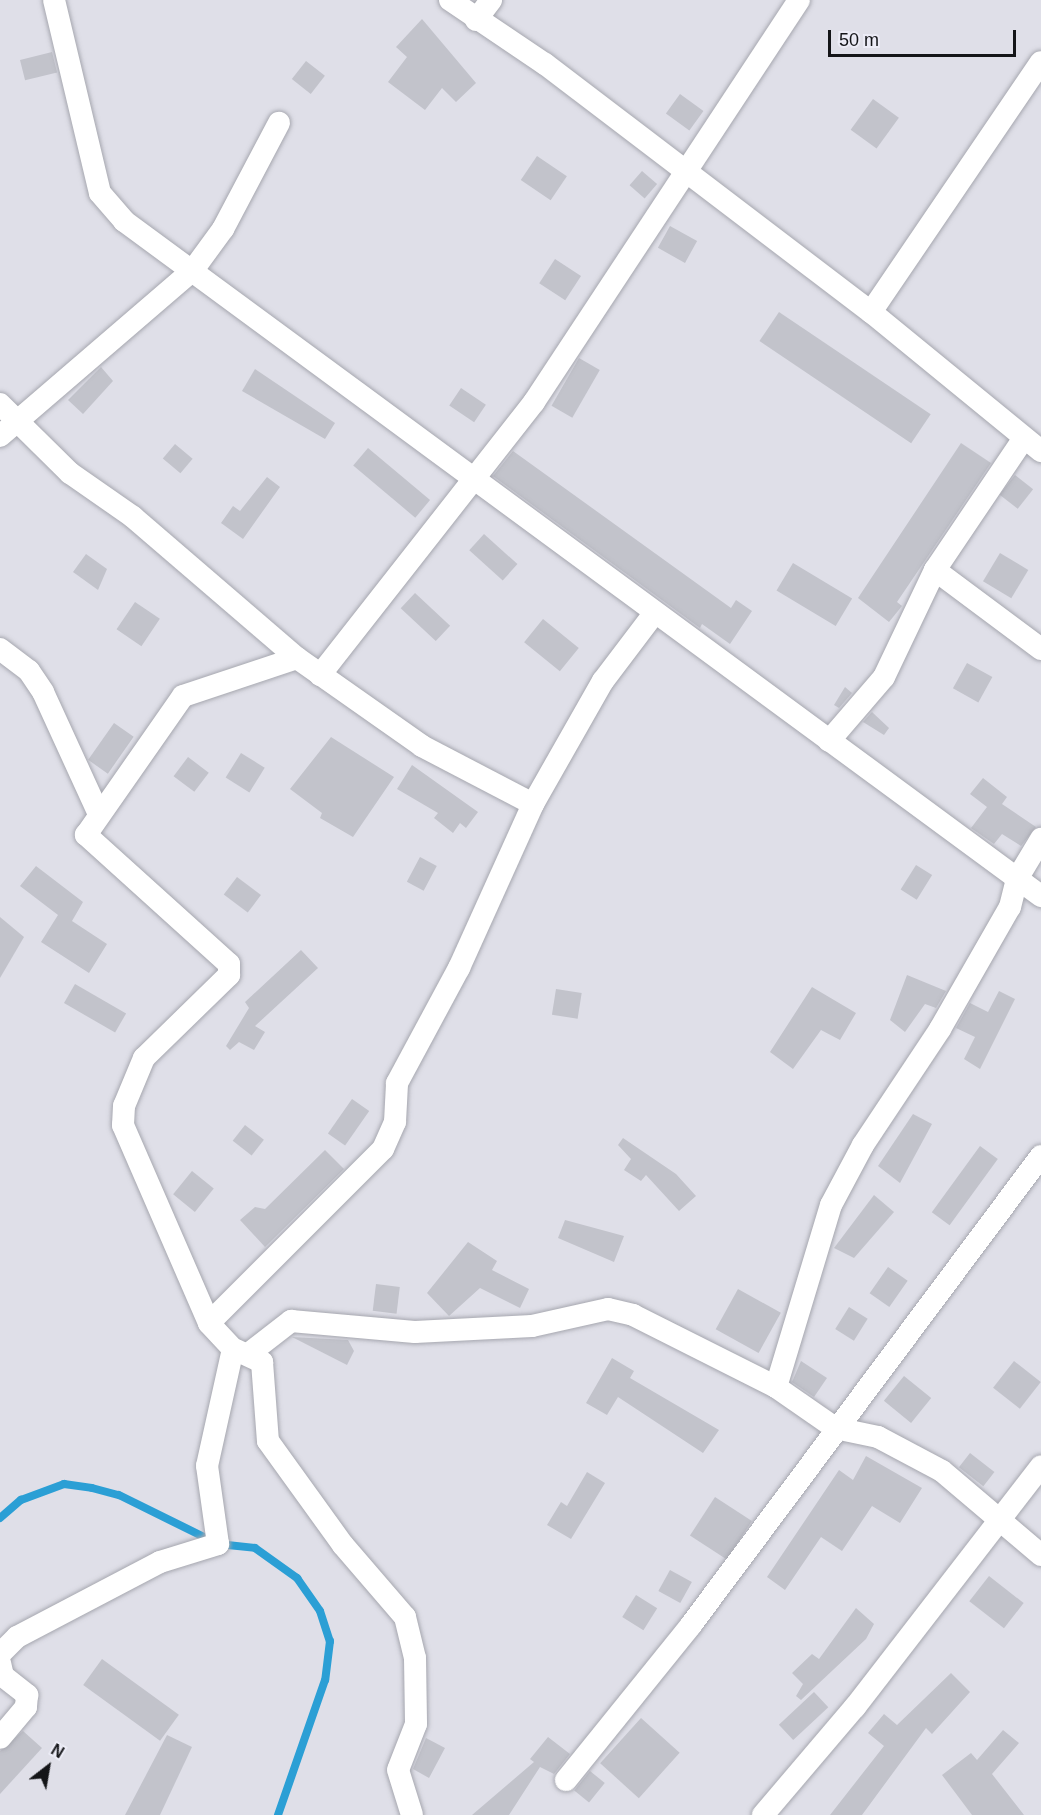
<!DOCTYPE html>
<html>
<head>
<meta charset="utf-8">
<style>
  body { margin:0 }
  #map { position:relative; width:1041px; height:1815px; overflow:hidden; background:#dfdfe8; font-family:Helvetica,sans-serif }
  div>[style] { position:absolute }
  .stream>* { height:8px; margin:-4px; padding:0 4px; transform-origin:4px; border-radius:4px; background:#2b9fd5 }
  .building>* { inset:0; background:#c2c3cb; transform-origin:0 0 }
  .roads { filter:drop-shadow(0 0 2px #a6a7af) drop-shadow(0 0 2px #a6a7af) }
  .minor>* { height:22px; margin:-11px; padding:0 11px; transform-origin:11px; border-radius:11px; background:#fff }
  span { translate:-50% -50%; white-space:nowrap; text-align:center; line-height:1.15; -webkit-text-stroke:5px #ececf6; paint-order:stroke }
  .north { position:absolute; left:18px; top:1737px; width:60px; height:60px; -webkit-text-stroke:4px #ececf6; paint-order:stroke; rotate:31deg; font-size:16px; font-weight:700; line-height:24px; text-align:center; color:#141518 }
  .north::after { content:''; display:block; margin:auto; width:21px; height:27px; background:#141518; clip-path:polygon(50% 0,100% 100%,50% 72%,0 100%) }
  .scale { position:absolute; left:828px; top:30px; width:188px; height:27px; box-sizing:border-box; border:3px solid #141518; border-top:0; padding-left:8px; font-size:18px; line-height:21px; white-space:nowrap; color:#141518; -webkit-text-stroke:4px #ececf6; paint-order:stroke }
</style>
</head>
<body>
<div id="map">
  <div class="stream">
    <div style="left:0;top:1518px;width:28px;rotate:-41deg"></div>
    <div style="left:21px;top:1500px;width:46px;rotate:-20.4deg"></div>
    <div style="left:64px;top:1484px;width:28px;rotate:8deg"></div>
    <div style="left:92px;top:1488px;width:28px;rotate:15deg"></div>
    <div style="left:119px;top:1495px;width:110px;rotate:26.3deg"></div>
    <div style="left:218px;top:1544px;width:37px;rotate:6deg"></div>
    <div style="left:255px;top:1548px;width:52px;rotate:35.5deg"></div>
    <div style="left:297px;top:1578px;width:40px;rotate:55.1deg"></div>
    <div style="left:320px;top:1611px;width:32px;rotate:72deg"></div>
    <div style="left:330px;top:1641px;width:39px;rotate:97deg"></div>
    <div style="left:325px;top:1680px;width:143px;rotate:109.2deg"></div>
  </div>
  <div class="building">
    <div style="clip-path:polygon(422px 19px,476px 83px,456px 102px,442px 88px,425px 110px,388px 82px,407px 57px,396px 47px)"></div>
    <div style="left:52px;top:52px;width:21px;height:33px;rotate:76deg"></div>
    <div style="left:306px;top:61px;width:24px;height:23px;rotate:38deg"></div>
    <div style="left:680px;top:94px;width:29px;height:24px;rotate:36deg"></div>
    <div style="left:873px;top:99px;width:32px;height:38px;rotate:36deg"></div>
    <div style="left:537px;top:156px;width:36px;height:29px;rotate:34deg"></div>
    <div style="left:642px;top:171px;width:20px;height:19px;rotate:41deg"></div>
    <div style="left:670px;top:226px;width:31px;height:25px;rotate:29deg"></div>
    <div style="left:555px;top:259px;width:31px;height:29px;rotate:33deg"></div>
    <div style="left:779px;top:312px;width:183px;height:35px;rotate:34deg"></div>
    <div style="left:579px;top:358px;width:24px;height:55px;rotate:30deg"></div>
    <div style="clip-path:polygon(101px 367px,113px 381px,83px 414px,68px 400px)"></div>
    <div style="clip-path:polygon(255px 369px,335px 423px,325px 439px,242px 391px)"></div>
    <div style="left:461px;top:388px;width:30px;height:21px;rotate:34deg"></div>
    <div style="clip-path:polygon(961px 443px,991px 463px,897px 602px,902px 606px,889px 622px,858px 598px)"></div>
    <div style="left:175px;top:444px;width:23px;height:19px;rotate:40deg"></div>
    <div style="left:368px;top:448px;width:81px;height:23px;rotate:40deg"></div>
    <div style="clip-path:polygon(513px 451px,731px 608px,736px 600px,752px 611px,730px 644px,702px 624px,700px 628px,493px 476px)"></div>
    <div style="left:1015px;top:475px;width:23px;height:25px;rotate:38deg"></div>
    <div style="clip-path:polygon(267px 477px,280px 487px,243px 539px,221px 523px,233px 506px,240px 511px)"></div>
    <div style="left:484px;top:534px;width:45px;height:22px;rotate:42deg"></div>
    <div style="left:1000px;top:553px;width:33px;height:33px;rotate:31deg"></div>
    <div style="clip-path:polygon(86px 554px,107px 569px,98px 590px,73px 572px)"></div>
    <div style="left:793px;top:563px;width:69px;height:32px;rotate:31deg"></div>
    <div style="left:415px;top:593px;width:48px;height:21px;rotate:43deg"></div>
    <div style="left:135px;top:602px;width:30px;height:33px;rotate:34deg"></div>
    <div style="left:543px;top:619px;width:46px;height:30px;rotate:39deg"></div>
    <div style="left:967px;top:663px;width:29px;height:29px;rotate:29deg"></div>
    <div style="clip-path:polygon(845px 687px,852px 693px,839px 708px,834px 705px)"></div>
    <div style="clip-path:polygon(872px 712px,889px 728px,884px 735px,863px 722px)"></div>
    <div style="left:114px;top:723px;width:24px;height:45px;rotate:35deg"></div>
    <div style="clip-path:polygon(331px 737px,394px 777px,353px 837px,320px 818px,322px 813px,290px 789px)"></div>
    <div style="left:241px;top:753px;width:28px;height:29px;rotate:32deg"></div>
    <div style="left:188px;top:757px;width:26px;height:24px;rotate:37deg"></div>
    <div style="clip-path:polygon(412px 765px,478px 812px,466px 828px,460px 823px,453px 833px,434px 818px,438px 813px,397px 789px)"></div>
    <div style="clip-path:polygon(983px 778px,1007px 797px,1002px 804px,1036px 827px,1021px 846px,1002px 834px,994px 844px,971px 828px,987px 807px,970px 794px)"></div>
    <div style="left:420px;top:857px;width:19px;height:28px;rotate:28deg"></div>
    <div style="left:916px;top:865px;width:19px;height:29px;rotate:32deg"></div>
    <div style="clip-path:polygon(36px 866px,83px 902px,72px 921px,107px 944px,89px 973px,41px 942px,58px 915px,20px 886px)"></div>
    <div style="left:237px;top:877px;width:30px;height:22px;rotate:37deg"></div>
    <div style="clip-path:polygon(0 917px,24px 937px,0 978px)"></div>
    <div style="clip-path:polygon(301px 950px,318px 968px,255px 1026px,265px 1032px,254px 1050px,239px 1042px,230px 1050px,226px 1046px,249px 1008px,245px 1002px)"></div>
    <div style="clip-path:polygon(907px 975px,946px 991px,936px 1008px,925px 1004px,905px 1032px,890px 1020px)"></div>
    <div style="left:75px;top:984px;width:59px;height:22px;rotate:30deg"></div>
    <div style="clip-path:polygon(812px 987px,856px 1013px,840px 1040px,821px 1030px,793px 1069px,770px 1052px)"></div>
    <div style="left:556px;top:989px;width:26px;height:26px;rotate:9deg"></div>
    <div style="clip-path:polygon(999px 991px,1015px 999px,980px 1069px,964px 1059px,975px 1037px,956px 1028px,970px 1003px,988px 1012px)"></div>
    <div style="left:352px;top:1099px;width:21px;height:42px;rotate:35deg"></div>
    <div style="clip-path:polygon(913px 1114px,932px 1124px,900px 1183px,878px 1166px)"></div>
    <div style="left:245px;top:1125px;width:24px;height:20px;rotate:38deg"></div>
    <div style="clip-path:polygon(623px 1138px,676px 1174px,696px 1196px,679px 1211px,646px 1175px,641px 1181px,624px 1170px,631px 1159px,618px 1145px)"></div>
    <div style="left:980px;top:1146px;width:22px;height:82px;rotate:36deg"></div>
    <div style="clip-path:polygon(325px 1150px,344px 1169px,265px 1247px,240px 1220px,255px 1207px,265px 1209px)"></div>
    <div style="left:192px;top:1171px;width:28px;height:30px;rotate:39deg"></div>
    <div style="clip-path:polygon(874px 1195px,894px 1212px,854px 1258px,834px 1248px)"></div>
    <div style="clip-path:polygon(565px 1220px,624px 1236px,614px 1262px,558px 1238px)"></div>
    <div style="clip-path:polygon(468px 1242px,497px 1261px,492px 1270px,529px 1289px,520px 1308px,480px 1288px,449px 1316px,427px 1293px)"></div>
    <div style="left:888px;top:1267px;width:24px;height:32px;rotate:35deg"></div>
    <div style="left:376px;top:1284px;width:24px;height:27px;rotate:7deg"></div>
    <div style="left:738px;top:1289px;width:49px;height:46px;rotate:29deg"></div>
    <div style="left:849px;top:1307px;width:22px;height:26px;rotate:32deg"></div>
    <div style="clip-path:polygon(292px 1337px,348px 1340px,354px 1351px,347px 1365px)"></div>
    <div style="clip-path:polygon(612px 1358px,634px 1371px,630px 1378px,719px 1430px,703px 1453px,618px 1397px,607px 1415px,586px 1403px)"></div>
    <div style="clip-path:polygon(801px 1361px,827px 1378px,814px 1397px,792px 1382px)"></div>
    <div style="left:1014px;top:1361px;width:34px;height:34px;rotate:38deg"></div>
    <div style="left:904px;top:1376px;width:35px;height:32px;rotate:39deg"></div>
    <div style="left:970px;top:1453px;width:31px;height:18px;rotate:38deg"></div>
    <div style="clip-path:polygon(866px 1456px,922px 1488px,900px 1523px,872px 1506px,842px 1551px,821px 1537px,785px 1590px,767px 1577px,839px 1470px,853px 1480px)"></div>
    <div style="clip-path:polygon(587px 1472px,605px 1483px,571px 1539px,547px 1525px,561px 1502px,567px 1506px)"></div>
    <div style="left:715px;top:1497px;width:44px;height:46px;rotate:33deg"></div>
    <div style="left:670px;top:1570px;width:25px;height:24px;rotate:29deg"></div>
    <div style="left:989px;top:1576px;width:44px;height:32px;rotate:38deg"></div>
    <div style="left:636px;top:1595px;width:25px;height:26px;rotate:32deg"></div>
    <div style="clip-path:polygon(856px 1608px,874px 1624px,866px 1639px,801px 1700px,796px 1696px,803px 1684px,792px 1673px,812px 1654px,819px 1659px)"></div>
    <div style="left:102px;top:1659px;width:95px;height:32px;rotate:36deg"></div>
    <div style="clip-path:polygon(951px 1673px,970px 1692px,932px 1734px,926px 1728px,862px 1815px,830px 1815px,884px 1746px,868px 1733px,884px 1714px,897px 1725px)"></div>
    <div style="left:814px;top:1692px;width:21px;height:48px;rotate:47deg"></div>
    <div style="left:641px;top:1718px;width:52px;height:61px;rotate:42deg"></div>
    <div style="clip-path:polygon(1003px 1730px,1019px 1743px,992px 1774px,1024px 1815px,972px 1815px,942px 1775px,971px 1753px,977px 1760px)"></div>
    <div style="clip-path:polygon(23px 1731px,42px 1748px,0 1794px,0 1751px)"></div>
    <div style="clip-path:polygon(167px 1735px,192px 1747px,160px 1815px,125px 1815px)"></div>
    <div style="clip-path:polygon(548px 1737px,570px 1754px,554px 1774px,540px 1767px,509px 1815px,472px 1815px,534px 1762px,530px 1759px)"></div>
    <div style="clip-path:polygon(426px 1738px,445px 1748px,429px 1778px,413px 1769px)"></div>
    <div style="left:590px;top:1771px;width:19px;height:25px;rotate:39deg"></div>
  </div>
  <div class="roads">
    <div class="minor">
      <div style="left:54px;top:0;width:198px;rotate:76.6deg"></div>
      <div style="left:100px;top:193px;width:37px;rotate:49deg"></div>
      <div style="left:124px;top:221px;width:1139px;rotate:36.36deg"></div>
      <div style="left:450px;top:0;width:115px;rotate:34deg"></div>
      <div style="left:545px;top:64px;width:410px;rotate:37.3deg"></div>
      <div style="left:871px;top:312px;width:220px;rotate:39.3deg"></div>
      <div style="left:476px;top:20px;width:25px;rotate:-53deg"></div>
      <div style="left:871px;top:312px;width:302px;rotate:-55.8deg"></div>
      <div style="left:0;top:404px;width:98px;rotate:44.6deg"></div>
      <div style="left:70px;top:473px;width:77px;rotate:34.9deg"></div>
      <div style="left:133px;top:517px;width:216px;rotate:40.7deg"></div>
      <div style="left:297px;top:658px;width:153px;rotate:35.1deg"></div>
      <div style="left:422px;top:746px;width:125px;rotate:27.6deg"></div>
      <div style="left:0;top:436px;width:255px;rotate:-40.7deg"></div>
      <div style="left:193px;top:270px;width:51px;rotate:-53.8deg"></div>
      <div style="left:223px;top:229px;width:120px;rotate:-62.2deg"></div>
      <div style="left:935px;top:570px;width:132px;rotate:36.7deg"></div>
      <div style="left:0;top:649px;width:36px;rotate:37deg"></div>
      <div style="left:29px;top:671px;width:25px;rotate:56deg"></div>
      <div style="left:43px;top:692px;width:132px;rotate:65.4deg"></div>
      <div style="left:320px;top:675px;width:347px;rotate:-51.9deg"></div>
      <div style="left:534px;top:402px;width:481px;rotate:-56.6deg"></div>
      <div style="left:829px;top:741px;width:84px;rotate:-49.3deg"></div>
      <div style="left:884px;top:677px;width:119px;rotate:-64.5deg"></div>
      <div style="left:935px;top:570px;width:159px;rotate:-56deg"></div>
      <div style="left:209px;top:1323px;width:216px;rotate:-113.5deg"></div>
      <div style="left:123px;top:1125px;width:19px;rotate:-87deg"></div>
      <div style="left:124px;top:1106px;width:52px;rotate:-67.4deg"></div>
      <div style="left:144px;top:1058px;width:119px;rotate:-44.3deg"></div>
      <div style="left:229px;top:975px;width:11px;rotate:-90deg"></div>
      <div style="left:229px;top:964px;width:193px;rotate:-137.9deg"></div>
      <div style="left:86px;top:835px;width:169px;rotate:-55.1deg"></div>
      <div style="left:183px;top:696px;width:120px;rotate:-18.4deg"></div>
      <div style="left:236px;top:1350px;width:29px;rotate:25deg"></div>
      <div style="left:262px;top:1362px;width:79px;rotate:85.7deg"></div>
      <div style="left:268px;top:1441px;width:128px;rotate:54.2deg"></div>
      <div style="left:343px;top:1545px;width:95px;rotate:49.3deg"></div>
      <div style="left:405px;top:1617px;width:42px;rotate:76.3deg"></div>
      <div style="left:415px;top:1658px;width:66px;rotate:89.1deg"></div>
      <div style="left:416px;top:1724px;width:49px;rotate:111.4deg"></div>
      <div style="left:398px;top:1770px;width:47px;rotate:72.7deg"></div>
      <div style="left:251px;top:1352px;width:51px;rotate:-37.8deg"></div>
      <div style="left:291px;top:1321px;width:124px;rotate:5.1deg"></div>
      <div style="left:415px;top:1332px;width:117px;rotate:-2.9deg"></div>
      <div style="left:532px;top:1326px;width:78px;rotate:-12.6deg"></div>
      <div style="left:608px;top:1309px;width:26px;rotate:13deg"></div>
      <div style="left:633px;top:1315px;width:160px;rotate:26.7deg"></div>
      <div style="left:776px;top:1387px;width:72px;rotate:34.8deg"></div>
      <div style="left:835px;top:1428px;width:44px;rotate:11.8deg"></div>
      <div style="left:878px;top:1437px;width:72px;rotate:28deg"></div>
      <div style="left:942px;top:1471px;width:130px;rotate:40.3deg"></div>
      <div style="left:776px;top:1387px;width:190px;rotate:-73.2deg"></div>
      <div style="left:831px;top:1205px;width:68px;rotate:-61.9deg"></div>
      <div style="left:863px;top:1145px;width:139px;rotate:-56.4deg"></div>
      <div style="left:940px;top:1029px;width:141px;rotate:-60.2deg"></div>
      <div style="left:1010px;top:907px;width:29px;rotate:-76deg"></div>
      <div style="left:1017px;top:879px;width:47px;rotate:-59deg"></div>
      <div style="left:0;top:1654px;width:24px;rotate:-45deg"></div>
      <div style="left:17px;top:1637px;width:161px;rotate:-27.7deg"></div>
      <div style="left:160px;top:1562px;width:61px;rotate:-17.2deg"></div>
      <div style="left:218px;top:1544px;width:79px;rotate:-98deg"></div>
      <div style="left:207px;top:1466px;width:120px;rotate:-77.5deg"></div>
      <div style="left:233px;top:1349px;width:35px;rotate:-133deg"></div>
      <div style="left:209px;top:1323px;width:246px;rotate:-45deg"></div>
      <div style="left:383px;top:1149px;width:30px;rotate:-66deg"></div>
      <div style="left:395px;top:1122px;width:39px;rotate:-87deg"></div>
      <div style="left:397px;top:1083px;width:131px;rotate:-61.7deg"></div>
      <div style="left:459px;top:968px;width:180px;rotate:-65.7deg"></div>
      <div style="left:533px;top:804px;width:142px;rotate:-60.4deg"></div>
      <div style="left:603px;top:681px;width:83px;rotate:-52.9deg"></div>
      <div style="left:0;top:1663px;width:13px;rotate:77deg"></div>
      <div style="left:3px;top:1676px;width:31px;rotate:38deg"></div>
      <div style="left:27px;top:1695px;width:12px;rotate:95deg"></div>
      <div style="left:26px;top:1707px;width:40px;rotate:130deg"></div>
      <div style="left:566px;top:1780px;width:199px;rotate:-51.1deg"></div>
      <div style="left:691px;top:1625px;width:585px;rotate:-53.27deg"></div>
      <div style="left:763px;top:1815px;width:142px;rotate:-49.6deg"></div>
      <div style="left:855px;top:1707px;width:304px;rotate:-52.3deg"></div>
    </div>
  </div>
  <div class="north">N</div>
  <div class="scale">50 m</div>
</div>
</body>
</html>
